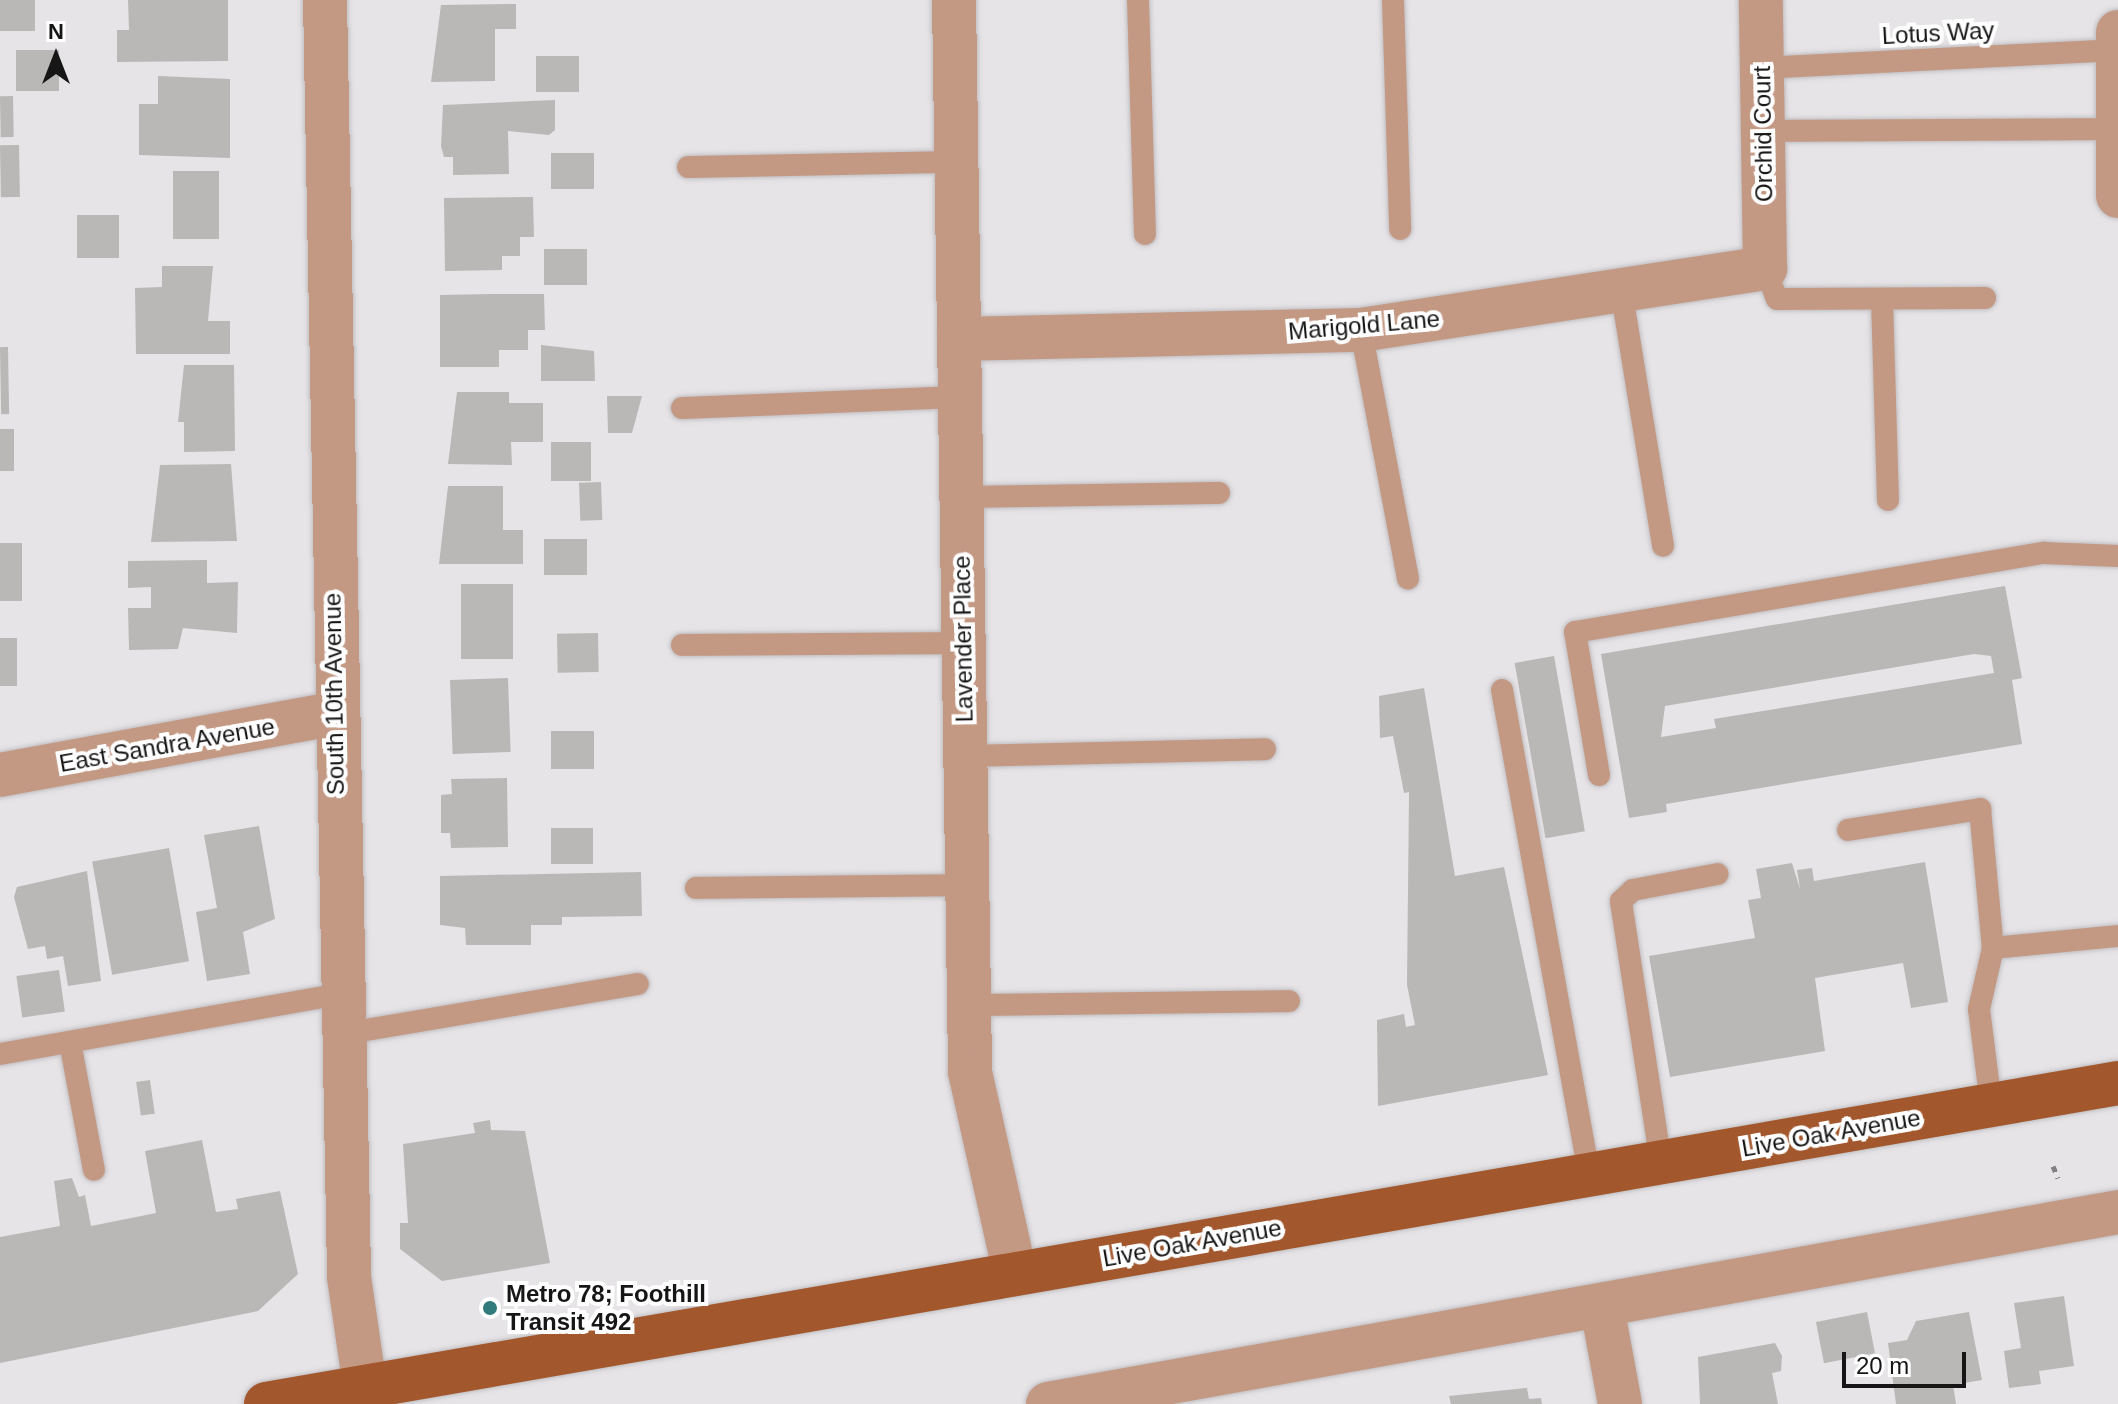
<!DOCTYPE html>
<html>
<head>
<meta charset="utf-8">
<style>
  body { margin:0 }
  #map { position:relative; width:2118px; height:1404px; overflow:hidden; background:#e6e4e7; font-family:Arial,sans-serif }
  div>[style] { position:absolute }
  .building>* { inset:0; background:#bab8b6; transform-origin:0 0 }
  .path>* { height:5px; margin-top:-2.5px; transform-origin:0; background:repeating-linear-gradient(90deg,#818082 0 6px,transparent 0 12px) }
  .roads { filter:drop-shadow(0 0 2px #c1bfc2) drop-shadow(0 0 2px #c1bfc2) }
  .service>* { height:22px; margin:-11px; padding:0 11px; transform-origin:11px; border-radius:11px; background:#c49984 }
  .minor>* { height:44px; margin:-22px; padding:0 22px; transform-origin:22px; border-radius:22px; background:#c49984 }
  .tertiary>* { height:44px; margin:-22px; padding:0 22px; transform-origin:22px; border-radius:22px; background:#c49984 }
  .primary>* { height:44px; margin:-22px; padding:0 22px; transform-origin:22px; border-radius:22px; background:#a2572d }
  .dots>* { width:22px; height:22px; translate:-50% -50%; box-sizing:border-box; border:4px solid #fff; border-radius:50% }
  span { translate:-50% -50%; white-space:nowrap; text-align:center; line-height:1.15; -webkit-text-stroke:8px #fff; paint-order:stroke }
  .street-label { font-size:24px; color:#161617 }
  .poi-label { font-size:24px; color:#161617; font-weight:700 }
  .left { translate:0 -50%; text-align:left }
  .north { position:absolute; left:16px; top:16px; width:80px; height:80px; -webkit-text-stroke:6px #fff; paint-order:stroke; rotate:0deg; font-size:22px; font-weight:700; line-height:32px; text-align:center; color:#161617 }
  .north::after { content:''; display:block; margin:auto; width:28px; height:36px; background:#161617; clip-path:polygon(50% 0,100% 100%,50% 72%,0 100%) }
  .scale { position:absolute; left:1842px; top:1352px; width:124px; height:36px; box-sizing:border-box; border:4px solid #161617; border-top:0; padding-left:10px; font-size:24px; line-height:28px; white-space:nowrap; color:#161617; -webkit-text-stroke:6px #fff; paint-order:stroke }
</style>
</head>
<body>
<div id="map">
  <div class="building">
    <div style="left:0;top:0;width:35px;height:31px"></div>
    <div style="clip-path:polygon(128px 0,228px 0,228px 61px,117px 62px,117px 30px,129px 30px)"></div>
    <div style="clip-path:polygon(516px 4px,516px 29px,495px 29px,495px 81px,431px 82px,441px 5px)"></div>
    <div style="left:16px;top:50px;width:43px;height:41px"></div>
    <div style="left:579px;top:56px;width:36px;height:43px;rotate:90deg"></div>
    <div style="clip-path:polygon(158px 76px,230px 79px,230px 158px,139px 155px,139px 104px,158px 104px)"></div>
    <div style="left:13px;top:96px;width:41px;height:13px;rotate:89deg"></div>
    <div style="clip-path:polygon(555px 100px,555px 130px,549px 135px,508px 131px,509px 174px,453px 175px,453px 157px,444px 157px,441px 146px,443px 105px)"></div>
    <div style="left:19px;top:145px;width:52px;height:19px;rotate:89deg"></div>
    <div style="left:551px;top:153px;width:43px;height:36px"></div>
    <div style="left:173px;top:171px;width:46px;height:68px"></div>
    <div style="clip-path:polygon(533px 197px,534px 237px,520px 237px,520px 256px,502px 256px,502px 270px,445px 271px,444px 198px)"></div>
    <div style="left:77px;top:215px;width:42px;height:43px"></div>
    <div style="left:587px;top:249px;width:36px;height:43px;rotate:90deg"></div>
    <div style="clip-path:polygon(162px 266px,213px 266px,208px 321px,230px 321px,230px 354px,136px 354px,135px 288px,162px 287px)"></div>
    <div style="clip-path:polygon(492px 294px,544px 294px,545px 330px,528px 330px,528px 350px,499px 350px,499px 367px,440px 367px,440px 295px)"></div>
    <div style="clip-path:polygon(541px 345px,594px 351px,595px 381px,541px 381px)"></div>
    <div style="left:8px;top:347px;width:67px;height:8px;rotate:89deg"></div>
    <div style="clip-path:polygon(184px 365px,234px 365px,235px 451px,184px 452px,184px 422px,178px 422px)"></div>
    <div style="clip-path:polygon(457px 392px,509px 392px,509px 403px,543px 403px,543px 442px,511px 442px,512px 465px,448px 464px)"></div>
    <div style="clip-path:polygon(607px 396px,642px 396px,632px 433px,608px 433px)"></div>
    <div style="left:0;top:429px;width:14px;height:42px"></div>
    <div style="left:591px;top:442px;width:39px;height:40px;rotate:90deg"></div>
    <div style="clip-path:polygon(231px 464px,237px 541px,151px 542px,160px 465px)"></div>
    <div style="left:601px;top:482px;width:38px;height:22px;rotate:88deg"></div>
    <div style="clip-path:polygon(448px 486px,503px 486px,503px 530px,523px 530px,523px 564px,439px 564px)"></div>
    <div style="left:544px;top:539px;width:43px;height:36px"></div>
    <div style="left:22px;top:543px;width:58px;height:22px;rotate:90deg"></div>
    <div style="clip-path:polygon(207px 560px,207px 583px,238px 582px,237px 633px,183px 628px,178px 649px,129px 650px,128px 608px,151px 608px,151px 587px,128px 588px,128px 561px)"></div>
    <div style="left:461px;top:584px;width:52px;height:75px"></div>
    <div style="clip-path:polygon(evenodd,2005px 586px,2022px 678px,2012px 680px,2022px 744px,1666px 804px,1667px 812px,1629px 818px,1601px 654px,2005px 586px,1974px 654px,1991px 656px,1994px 673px,1714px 719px,1716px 728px,1661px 737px,1665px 706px,1974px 654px)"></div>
    <div style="left:598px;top:633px;width:39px;height:41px;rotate:89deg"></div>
    <div style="left:0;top:638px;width:17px;height:48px"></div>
    <div style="left:1554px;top:656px;width:178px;height:40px;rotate:80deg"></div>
    <div style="left:508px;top:678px;width:74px;height:58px;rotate:88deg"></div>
    <div style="clip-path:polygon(1424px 688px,1455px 876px,1504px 867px,1548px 1075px,1378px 1106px,1377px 1020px,1404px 1014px,1406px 1027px,1415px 1025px,1407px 985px,1409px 792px,1404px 793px,1393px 736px,1380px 738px,1379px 696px)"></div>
    <div style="left:551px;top:731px;width:43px;height:38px"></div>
    <div style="clip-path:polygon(507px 778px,508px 847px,451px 848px,450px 833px,441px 833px,441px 795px,452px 794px,451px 779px)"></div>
    <div style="clip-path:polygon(259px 826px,275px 919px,243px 932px,250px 974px,207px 981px,196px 912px,217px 908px,204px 835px)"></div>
    <div style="left:551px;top:828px;width:42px;height:36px"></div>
    <div style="left:169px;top:848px;width:115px;height:78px;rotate:80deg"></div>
    <div style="clip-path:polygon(1925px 862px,1948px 1002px,1911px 1008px,1903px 963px,1815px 978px,1825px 1051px,1670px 1077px,1649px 956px,1755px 938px,1748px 900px,1761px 898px,1756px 869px,1792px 863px,1800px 889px,1797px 870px,1812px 868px,1814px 881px)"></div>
    <div style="clip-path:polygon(87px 871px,101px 981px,68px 986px,63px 956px,47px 959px,45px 946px,28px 949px,14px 897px,17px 887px)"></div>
    <div style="clip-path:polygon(641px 872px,642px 916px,562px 917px,562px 925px,531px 925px,531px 945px,466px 945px,465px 928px,440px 925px,440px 876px)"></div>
    <div style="left:59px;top:970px;width:42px;height:43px;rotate:82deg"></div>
    <div style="left:150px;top:1080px;width:34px;height:14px;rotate:82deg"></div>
    <div style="clip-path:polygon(490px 1120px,491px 1130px,525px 1131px,550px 1263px,442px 1281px,400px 1249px,400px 1223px,408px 1223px,403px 1144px,475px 1133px,473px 1123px)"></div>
    <div style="clip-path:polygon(202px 1140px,216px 1212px,238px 1209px,236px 1199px,280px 1191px,298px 1274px,258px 1311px,0 1363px,0 1237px,60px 1226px,54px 1181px,72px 1178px,79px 1197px,85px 1195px,91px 1226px,156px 1213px,145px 1151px)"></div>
    <div style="clip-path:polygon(2064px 1296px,2074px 1366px,2039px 1371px,2041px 1384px,2009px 1388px,2004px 1351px,2021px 1348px,2014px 1303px)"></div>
    <div style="left:1867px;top:1312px;width:42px;height:52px;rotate:79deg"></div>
    <div style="clip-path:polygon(1969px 1312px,1982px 1380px,1953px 1385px,1956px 1404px,1896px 1404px,1888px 1343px,1907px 1340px,1916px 1321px)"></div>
    <div style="clip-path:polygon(1775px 1343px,1782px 1356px,1781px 1371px,1772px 1373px,1778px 1404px,1700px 1404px,1698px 1357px)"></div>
    <div style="clip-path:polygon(1527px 1388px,1529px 1399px,1541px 1398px,1542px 1404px,1451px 1404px,1449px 1396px)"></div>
  </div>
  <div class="path">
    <div style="left:2053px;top:1166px;width:13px;rotate:67deg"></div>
  </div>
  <div class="roads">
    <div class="service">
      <div style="left:1138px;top:0;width:234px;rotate:88.3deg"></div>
      <div style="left:1393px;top:0;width:229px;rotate:88.2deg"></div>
      <div style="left:1762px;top:68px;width:355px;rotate:-2.9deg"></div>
      <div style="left:1763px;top:131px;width:352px;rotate:-0.3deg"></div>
      <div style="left:688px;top:167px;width:269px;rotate:-1.1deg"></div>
      <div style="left:1765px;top:268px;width:33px;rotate:69deg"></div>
      <div style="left:1777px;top:299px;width:208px;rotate:-0.3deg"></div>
      <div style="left:1622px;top:295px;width:254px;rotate:80.7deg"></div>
      <div style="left:1882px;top:299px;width:201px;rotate:88.3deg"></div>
      <div style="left:1361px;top:330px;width:253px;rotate:79.3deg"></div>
      <div style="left:682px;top:408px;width:278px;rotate:-2.3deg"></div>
      <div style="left:961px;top:497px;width:258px;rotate:-0.9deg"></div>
      <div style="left:682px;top:645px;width:281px;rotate:-0.4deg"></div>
      <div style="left:1502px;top:690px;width:493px;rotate:79.8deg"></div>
      <div style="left:965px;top:756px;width:300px;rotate:-1.3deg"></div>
      <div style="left:1599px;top:775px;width:145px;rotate:-99.5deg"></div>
      <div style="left:1575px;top:632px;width:476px;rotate:-9.6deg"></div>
      <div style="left:2044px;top:553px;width:74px;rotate:2.3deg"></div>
      <div style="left:1848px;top:830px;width:134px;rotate:-9deg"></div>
      <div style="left:1980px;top:809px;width:140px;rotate:84.7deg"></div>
      <div style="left:696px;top:888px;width:271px;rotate:-0.6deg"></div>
      <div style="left:969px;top:1005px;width:320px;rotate:-0.7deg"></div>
      <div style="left:342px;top:1034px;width:300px;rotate:-9.6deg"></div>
      <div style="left:70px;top:1042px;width:130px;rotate:79.4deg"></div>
      <div style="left:0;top:1054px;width:346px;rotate:-10deg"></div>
      <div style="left:1991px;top:1104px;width:96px;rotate:-97.2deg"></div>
      <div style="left:1979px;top:1009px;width:63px;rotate:-77.1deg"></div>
      <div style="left:1993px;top:948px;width:126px;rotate:-5.5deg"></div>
      <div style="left:1661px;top:1163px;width:265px;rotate:-98.7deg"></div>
      <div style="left:1621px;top:901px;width:16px;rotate:-43deg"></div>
      <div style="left:1633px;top:890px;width:86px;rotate:-10.7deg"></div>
    </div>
    <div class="minor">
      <div style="left:954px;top:0;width:1072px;rotate:89.14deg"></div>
      <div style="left:970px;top:1072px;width:207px;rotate:77.4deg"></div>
      <div style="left:2118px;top:32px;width:164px;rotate:90deg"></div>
      <div style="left:959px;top:339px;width:402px;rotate:-1.3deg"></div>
      <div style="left:1361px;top:330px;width:409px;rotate:-8.7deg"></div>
      <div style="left:1765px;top:268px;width:268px;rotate:-90.9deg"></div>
      <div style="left:0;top:775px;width:340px;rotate:-10.4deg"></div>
      <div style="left:1602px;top:1307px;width:99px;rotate:79.5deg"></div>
      <div style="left:1048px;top:1404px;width:1087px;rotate:-10.17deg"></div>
    </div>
    <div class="tertiary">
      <div style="left:325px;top:0;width:1277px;rotate:88.92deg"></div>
      <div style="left:349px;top:1277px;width:111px;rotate:81.7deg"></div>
    </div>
    <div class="primary">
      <div style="left:266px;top:1404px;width:1880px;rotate:-9.83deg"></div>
    </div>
  </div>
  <div class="dots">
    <div style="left:490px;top:1308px;background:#317b7c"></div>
  </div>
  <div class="street-label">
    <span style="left:1938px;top:33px;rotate:-3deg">Lotus Way</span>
    <span style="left:1763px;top:134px;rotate:-91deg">Orchid Court</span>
    <span style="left:1364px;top:325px;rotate:-5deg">Marigold Lane</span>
    <span style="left:963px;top:639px;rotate:-91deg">Lavender Place</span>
    <span style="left:334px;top:694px;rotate:-91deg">South 10th Avenue</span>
    <span style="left:167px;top:745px;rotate:-10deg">East Sandra Avenue</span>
    <span style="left:1831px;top:1133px;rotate:-10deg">Live Oak Avenue</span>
    <span style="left:1192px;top:1243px;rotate:-10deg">Live Oak Avenue</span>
  </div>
  <div class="poi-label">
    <span class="left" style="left:506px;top:1308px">Metro 78; Foothill<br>Transit 492</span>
  </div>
  <div class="north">N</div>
  <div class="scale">20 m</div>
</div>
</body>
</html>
